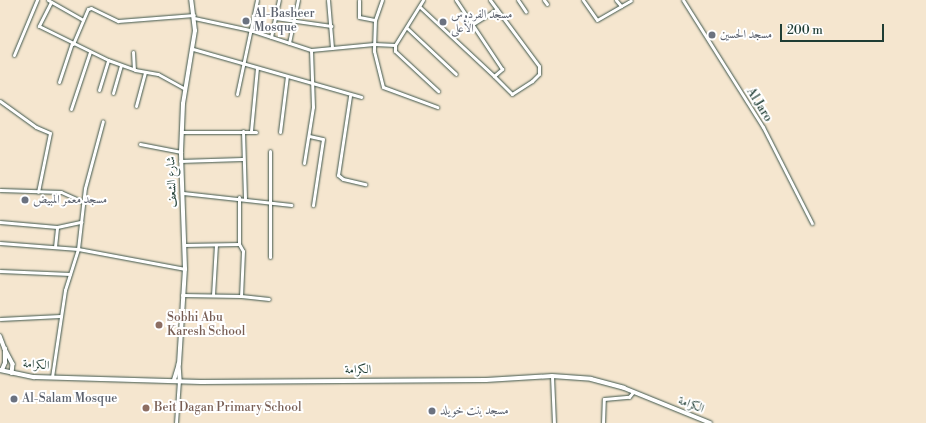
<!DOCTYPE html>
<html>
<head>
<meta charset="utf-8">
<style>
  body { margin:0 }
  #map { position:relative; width:926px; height:423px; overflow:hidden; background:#f5e6cf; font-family:"Libre Bodoni",Amiri,serif }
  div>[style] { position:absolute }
  .roads { filter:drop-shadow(0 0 1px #3f564b) drop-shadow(0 0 1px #3f564b) }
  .minor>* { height:3px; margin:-1.5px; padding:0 1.5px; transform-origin:1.5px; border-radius:1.5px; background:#fff }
  .tertiary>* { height:3.5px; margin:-1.75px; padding:0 1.75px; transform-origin:1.75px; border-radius:1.75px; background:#fff }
  .secondary>* { height:4px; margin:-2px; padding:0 2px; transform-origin:2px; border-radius:2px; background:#fff }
  .dots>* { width:11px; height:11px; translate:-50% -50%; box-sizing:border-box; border:2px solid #fff; border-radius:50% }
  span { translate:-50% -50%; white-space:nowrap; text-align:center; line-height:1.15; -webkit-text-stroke:4px #fff; paint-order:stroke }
  .worship-label { font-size:12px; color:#5b616d }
  .left { translate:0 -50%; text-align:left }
  .street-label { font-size:12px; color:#1f3d34 }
  .education-label { font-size:12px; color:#785e54 }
  .scale { position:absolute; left:780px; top:24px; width:104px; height:18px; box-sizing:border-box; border:2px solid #1f3d34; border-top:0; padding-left:5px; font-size:12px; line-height:14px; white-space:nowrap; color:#1f3d34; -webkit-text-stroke:3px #fff; paint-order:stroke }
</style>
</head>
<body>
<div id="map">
  <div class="roads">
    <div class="minor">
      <div style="left:48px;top:0;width:40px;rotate:29.7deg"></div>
      <div style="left:328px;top:0;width:48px;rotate:85.2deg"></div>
      <div style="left:359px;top:0;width:17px;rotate:90deg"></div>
      <div style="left:359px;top:17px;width:16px;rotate:11deg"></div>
      <div style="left:382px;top:0;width:21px;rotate:109deg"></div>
      <div style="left:375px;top:20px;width:31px;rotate:92deg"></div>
      <div style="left:374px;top:51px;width:37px;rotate:76deg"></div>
      <div style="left:383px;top:87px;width:58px;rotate:20.3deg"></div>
      <div style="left:423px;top:0;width:53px;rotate:121.9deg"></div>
      <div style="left:395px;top:45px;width:6px;rotate:90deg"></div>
      <div style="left:395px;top:51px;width:59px;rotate:42.9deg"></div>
      <div style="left:490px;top:0;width:82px;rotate:53.4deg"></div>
      <div style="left:539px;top:66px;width:8px;rotate:90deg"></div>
      <div style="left:539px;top:74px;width:10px;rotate:135deg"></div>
      <div style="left:532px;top:81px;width:24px;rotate:147deg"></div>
      <div style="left:512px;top:94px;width:25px;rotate:-135deg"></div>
      <div style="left:518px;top:0;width:14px;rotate:56deg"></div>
      <div style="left:544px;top:0;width:5px;rotate:53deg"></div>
      <div style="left:583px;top:0;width:24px;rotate:55deg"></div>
      <div style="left:597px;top:20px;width:39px;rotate:-30deg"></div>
      <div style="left:616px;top:0;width:8px;rotate:50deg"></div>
      <div style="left:683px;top:0;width:150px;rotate:57.8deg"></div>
      <div style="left:763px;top:127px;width:108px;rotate:63deg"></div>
      <div style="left:51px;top:2px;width:27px;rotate:117deg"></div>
      <div style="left:39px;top:26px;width:77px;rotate:26.2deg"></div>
      <div style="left:108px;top:60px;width:29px;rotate:20deg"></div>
      <div style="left:135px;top:70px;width:23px;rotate:10deg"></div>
      <div style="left:158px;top:74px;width:31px;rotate:29deg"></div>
      <div style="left:420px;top:7px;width:101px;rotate:43deg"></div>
      <div style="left:494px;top:76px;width:11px;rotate:-41deg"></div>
      <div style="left:502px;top:69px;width:83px;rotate:-123.7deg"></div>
      <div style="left:194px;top:18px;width:57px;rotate:12.1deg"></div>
      <div style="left:250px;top:30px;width:64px;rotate:18.2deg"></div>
      <div style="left:311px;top:50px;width:63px;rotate:-5.4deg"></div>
      <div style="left:374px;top:44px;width:21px;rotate:3deg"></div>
      <div style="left:275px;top:18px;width:57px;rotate:8.1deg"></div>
      <div style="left:473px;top:24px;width:28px;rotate:-32deg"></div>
      <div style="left:407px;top:28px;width:67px;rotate:43.2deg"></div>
      <div style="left:271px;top:37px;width:38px;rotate:-78deg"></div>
      <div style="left:289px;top:43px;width:44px;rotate:-78.2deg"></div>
      <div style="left:73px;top:44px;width:38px;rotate:-67deg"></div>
      <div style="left:88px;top:9px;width:3px;rotate:-18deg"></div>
      <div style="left:91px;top:8px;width:30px;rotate:26deg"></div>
      <div style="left:118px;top:21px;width:76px;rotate:-4.5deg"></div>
      <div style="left:193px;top:49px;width:175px;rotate:15.9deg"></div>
      <div style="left:133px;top:52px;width:17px;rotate:87deg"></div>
      <div style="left:14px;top:55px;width:60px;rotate:-67.3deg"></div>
      <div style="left:59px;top:82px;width:41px;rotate:-71.6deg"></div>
      <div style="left:99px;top:90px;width:31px;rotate:-73deg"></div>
      <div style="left:113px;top:93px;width:29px;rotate:-74deg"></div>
      <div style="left:237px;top:94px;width:96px;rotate:-78deg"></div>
      <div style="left:350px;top:96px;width:80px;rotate:98.6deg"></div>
      <div style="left:338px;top:175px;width:6px;rotate:39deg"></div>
      <div style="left:343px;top:179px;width:23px;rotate:13deg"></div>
      <div style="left:0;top:101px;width:44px;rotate:35.8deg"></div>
      <div style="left:36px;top:127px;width:15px;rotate:23deg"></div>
      <div style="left:50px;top:133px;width:60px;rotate:101.5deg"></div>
      <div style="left:136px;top:106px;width:35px;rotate:-75deg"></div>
      <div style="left:71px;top:109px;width:60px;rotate:-71.6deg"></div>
      <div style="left:243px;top:131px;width:67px;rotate:88.3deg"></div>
      <div style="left:251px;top:131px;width:63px;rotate:-84.6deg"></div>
      <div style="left:181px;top:132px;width:75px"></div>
      <div style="left:280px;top:132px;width:56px;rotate:-82.9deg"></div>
      <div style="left:309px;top:136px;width:14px;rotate:12deg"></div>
      <div style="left:323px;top:139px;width:67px;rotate:98.6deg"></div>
      <div style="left:140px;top:144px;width:42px;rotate:11deg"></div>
      <div style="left:270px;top:151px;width:106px;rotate:90deg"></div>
      <div style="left:180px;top:161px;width:62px;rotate:-1.8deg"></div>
      <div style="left:304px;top:163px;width:57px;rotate:-80.9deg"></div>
      <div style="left:313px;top:107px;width:57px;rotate:-92deg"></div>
      <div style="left:0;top:190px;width:61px;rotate:1.9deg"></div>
      <div style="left:61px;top:192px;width:24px;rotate:24deg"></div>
      <div style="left:183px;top:193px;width:109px;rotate:6.3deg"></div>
      <div style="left:239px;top:197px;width:47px;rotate:90deg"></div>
      <div style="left:239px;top:244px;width:8px;rotate:60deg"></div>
      <div style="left:243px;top:251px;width:45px;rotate:92.5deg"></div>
      <div style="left:241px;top:296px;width:28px;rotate:6deg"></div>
      <div style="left:0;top:222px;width:57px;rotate:5deg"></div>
      <div style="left:57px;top:227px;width:25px;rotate:-12deg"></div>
      <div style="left:0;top:243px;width:78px;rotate:4.4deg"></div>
      <div style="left:78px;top:249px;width:109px;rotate:10.6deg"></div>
      <div style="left:184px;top:245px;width:55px;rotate:-1deg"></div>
      <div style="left:55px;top:247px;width:20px;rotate:-84deg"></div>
      <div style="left:0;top:271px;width:70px;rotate:2.5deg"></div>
      <div style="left:182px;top:295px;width:59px;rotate:1deg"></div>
      <div style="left:213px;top:295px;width:50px;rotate:-86.6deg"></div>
      <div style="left:0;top:319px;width:60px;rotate:-2.9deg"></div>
      <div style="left:552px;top:376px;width:47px;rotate:87.6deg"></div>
      <div style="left:52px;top:377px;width:88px;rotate:-81.5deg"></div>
      <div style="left:65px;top:290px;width:43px;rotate:-72.4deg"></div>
      <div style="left:78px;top:249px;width:61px;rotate:-83.5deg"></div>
      <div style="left:85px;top:188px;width:69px;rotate:-75deg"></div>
      <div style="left:176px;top:423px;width:43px;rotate:-86deg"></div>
      <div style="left:603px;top:423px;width:24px;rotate:-88deg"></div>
      <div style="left:604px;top:399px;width:25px;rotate:-5deg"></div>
      <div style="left:629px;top:397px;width:6px;rotate:-51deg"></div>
    </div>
    <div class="tertiary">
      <div style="left:0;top:336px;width:14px;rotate:69deg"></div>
      <div style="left:179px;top:364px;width:95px;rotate:-86.4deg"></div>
      <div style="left:185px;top:269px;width:117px;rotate:-92deg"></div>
      <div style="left:181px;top:152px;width:48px;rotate:-87.6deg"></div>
      <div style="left:183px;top:104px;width:74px;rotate:-80.7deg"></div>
      <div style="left:195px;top:31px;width:31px;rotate:-97deg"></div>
      <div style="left:2px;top:370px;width:8px;rotate:-67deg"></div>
      <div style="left:5px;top:363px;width:14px;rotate:-90deg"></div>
      <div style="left:5px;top:349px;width:17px;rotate:62deg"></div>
      <div style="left:13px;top:364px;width:9px;rotate:96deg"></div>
      <div style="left:174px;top:380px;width:17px;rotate:-73deg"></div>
      <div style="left:179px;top:364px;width:16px;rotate:86deg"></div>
    </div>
    <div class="secondary">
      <div style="left:0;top:370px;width:35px;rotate:12deg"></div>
      <div style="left:34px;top:377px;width:167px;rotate:1.7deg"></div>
      <div style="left:201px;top:382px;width:285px;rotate:-0.4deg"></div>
      <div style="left:486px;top:380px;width:66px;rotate:-3.5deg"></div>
      <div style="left:552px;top:376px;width:39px;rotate:4deg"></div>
      <div style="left:591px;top:379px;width:34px;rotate:15deg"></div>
      <div style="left:624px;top:388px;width:93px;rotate:22.1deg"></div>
    </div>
  </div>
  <div class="dots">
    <div style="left:246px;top:21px;background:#6b7280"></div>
    <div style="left:443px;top:22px;background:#6b7280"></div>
    <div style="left:712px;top:35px;background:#6b7280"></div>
    <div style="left:25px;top:200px;background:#6b7280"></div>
    <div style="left:159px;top:325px;background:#8d6e63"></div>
    <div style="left:14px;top:399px;background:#6b7280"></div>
    <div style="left:146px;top:408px;background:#8d6e63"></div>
    <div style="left:432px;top:411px;background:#6b7280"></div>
  </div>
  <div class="worship-label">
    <span class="left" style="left:254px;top:21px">Al-Basheer<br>Mosque</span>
    <span class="left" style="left:451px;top:22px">مسجد الفردوس<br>الأعلى</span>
    <span class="left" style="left:720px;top:35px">مسجد الحسين</span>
    <span class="left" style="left:33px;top:200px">مسجد معمر المبيض</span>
    <span class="left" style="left:22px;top:399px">Al-Salam Mosque</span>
    <span class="left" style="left:440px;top:411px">مسجد بنت خويلد</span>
  </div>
  <div class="street-label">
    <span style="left:759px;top:105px;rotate:58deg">Al Jaro</span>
    <span style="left:172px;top:182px;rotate:-92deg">شارع الشعف</span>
    <span style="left:36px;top:365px;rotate:5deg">الكرامة</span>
    <span style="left:358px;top:370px;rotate:-1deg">الكرامة</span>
    <span style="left:691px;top:405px;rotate:21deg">الكرامة</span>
  </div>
  <div class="education-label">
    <span class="left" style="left:167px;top:325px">Sobhi Abu<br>Karesh School</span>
    <span class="left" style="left:154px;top:408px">Beit Dagan Primary School</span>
  </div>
  <div class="scale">200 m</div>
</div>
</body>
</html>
